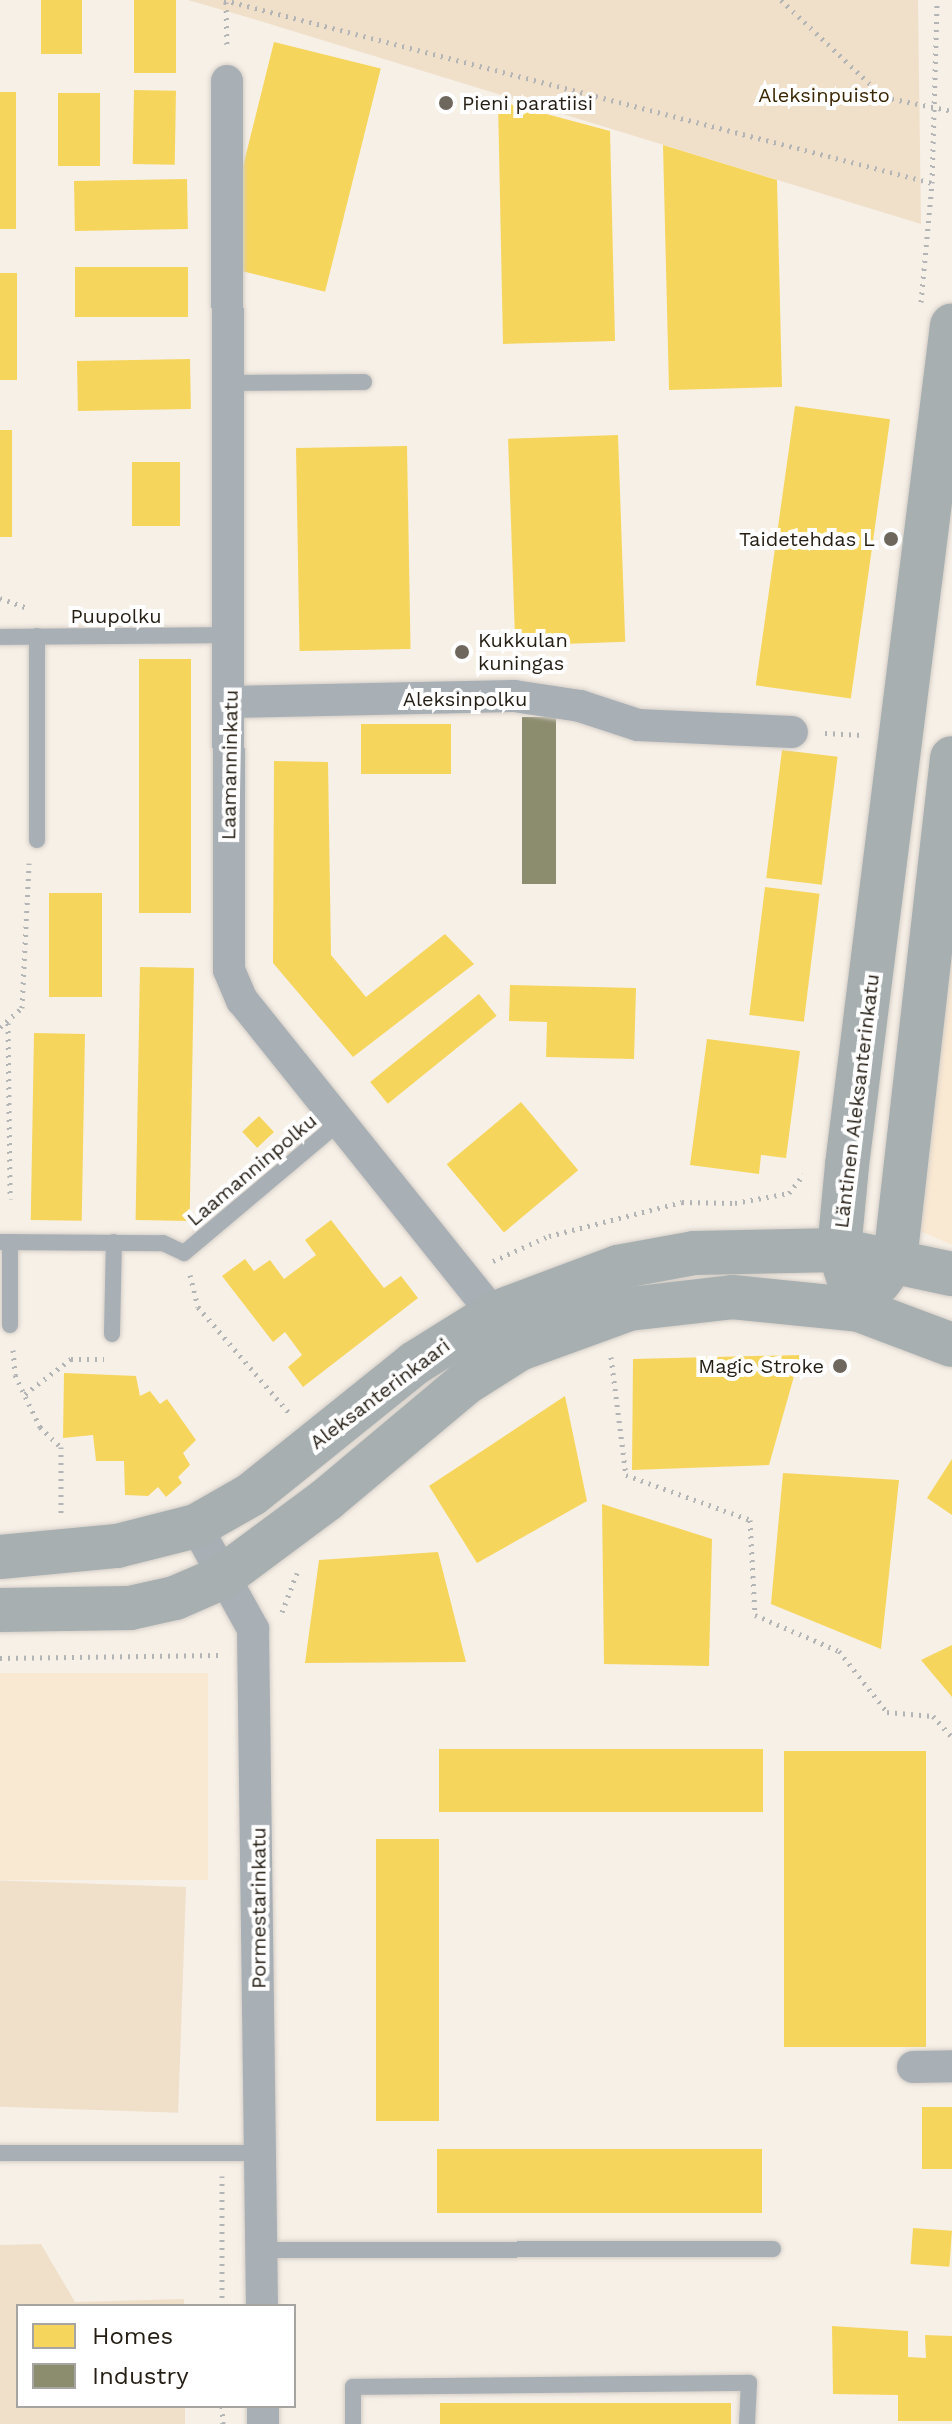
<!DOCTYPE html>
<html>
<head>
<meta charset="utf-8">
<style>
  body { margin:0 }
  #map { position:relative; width:952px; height:2424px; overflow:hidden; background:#f7f0e7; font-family:"Work Sans",sans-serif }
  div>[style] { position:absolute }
  .built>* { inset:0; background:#f9e8d2; transform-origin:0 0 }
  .green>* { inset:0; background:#f0e0ca; transform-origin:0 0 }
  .homes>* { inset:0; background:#f6d55c; transform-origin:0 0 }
  .industry>* { inset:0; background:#8c8c6e; transform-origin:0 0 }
  .path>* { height:5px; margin-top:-2.5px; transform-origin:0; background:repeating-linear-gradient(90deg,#b2b4b5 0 2px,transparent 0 8px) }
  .roads { filter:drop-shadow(0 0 2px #d4cec7) drop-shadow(0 0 2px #d4cec7) }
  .lane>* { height:16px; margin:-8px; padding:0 8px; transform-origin:8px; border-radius:8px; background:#a8afb5 }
  .street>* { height:32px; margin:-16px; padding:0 16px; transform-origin:16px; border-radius:16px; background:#a8afb5 }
  .secondary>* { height:44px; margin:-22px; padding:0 22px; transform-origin:22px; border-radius:22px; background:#a7afb1 }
  .dots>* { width:22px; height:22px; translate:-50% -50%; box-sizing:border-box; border:4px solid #fff; border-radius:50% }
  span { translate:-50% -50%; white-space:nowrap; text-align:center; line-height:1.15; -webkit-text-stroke:8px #fff; paint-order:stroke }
  .park-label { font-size:20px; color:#3a2502 }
  .poi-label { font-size:20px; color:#241d13 }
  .left { translate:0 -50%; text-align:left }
  .right { translate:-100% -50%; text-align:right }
  .street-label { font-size:20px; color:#241d13 }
  .legend { position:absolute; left:16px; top:2304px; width:280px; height:104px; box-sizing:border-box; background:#fff; border:2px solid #a7a5a1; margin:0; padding:10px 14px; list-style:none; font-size:24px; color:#241d13 }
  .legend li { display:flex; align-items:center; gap:16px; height:40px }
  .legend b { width:40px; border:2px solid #a7a5a1 }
</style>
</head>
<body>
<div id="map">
  <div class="built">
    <div style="clip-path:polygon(952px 946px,952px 1245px,920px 1231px)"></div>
    <div style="left:0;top:1673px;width:208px;height:207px"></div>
  </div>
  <div class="green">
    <div style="clip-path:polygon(188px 0,918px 0,921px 224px,260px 21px)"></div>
    <div style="left:186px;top:1887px;width:226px;height:186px;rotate:92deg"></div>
    <div style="clip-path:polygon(41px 2244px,75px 2302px,184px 2299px,184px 2306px,18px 2306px,18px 2406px,185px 2406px,185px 2424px,0 2424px,0 2245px)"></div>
  </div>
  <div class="homes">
    <div style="left:41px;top:0;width:41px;height:54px"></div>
    <div style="left:134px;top:0;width:42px;height:73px"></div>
    <div style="left:274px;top:42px;width:110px;height:230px;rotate:14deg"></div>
    <div style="left:134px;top:90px;width:42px;height:74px;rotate:1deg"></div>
    <div style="left:0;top:92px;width:16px;height:137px"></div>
    <div style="left:58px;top:93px;width:42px;height:73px"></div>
    <div style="clip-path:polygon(498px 101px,610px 131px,615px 341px,503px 344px)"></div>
    <div style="clip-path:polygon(663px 145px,777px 180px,782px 387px,669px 390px)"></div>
    <div style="left:187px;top:179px;width:50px;height:113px;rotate:89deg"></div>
    <div style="left:188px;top:267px;width:50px;height:113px;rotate:90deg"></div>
    <div style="left:0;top:273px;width:17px;height:107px"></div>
    <div style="left:190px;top:359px;width:50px;height:113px;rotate:89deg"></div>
    <div style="left:795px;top:406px;width:96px;height:282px;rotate:8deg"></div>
    <div style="left:0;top:430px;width:12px;height:107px"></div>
    <div style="left:618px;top:435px;width:207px;height:110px;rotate:88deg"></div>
    <div style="left:407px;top:446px;width:203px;height:111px;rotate:89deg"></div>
    <div style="left:132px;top:462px;width:48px;height:64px"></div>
    <div style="left:139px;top:659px;width:52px;height:254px"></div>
    <div style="left:361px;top:724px;width:90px;height:50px"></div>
    <div style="left:782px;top:750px;width:56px;height:129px;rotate:7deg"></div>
    <div style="clip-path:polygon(274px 761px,328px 762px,331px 955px,366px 997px,445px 934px,474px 964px,353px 1057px,273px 963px)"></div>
    <div style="left:765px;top:887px;width:55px;height:129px;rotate:7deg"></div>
    <div style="left:49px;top:893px;width:53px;height:104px"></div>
    <div style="left:140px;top:967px;width:54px;height:253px;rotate:1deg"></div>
    <div style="clip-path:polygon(510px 985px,636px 988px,634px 1059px,546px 1057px,547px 1022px,509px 1021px)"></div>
    <div style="left:479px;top:994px;width:28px;height:140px;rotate:51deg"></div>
    <div style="left:34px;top:1033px;width:51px;height:187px;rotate:1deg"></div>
    <div style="clip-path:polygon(707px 1039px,800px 1051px,786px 1158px,761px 1155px,759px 1174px,690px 1165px)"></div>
    <div style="left:521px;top:1102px;width:89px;height:97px;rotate:50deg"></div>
    <div style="left:259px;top:1116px;width:22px;height:23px;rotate:47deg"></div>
    <div style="clip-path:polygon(331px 1220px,384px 1288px,401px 1276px,418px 1298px,303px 1387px,288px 1367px,302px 1355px,285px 1332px,273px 1342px,222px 1276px,245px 1259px,254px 1271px,270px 1260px,284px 1279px,316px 1255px,305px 1240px)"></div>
    <div style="clip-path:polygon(800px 1355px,769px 1465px,632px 1470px,633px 1359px)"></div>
    <div style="clip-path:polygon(64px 1373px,136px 1376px,140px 1396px,150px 1391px,160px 1404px,167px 1399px,196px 1440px,183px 1453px,190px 1465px,178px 1477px,182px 1483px,166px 1497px,158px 1487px,148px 1496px,125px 1495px,124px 1461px,96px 1461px,93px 1435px,63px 1438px)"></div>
    <div style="clip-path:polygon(565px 1396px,587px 1501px,477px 1563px,429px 1486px)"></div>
    <div style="clip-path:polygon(952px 1459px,952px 1515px,927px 1498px)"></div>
    <div style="clip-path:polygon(783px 1473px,899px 1480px,881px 1649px,771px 1604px)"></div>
    <div style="clip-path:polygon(602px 1504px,712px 1539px,709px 1666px,604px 1664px)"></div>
    <div style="clip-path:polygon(438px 1552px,466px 1662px,305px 1663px,319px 1560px)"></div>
    <div style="clip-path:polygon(952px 1645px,952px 1697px,921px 1660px)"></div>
    <div style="left:439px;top:1749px;width:324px;height:63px"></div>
    <div style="left:926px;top:1751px;width:296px;height:142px;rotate:90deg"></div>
    <div style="left:439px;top:1839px;width:282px;height:63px;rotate:90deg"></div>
    <div style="left:952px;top:2107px;width:62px;height:30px;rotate:90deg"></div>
    <div style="left:437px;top:2149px;width:325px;height:64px"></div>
    <div style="left:913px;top:2228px;width:39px;height:36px;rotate:4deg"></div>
    <div style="clip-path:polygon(832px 2326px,908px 2331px,908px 2357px,926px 2358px,925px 2335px,952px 2336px,952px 2421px,898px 2421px,898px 2395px,833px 2394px)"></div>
    <div style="left:440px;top:2403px;width:291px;height:21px"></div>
  </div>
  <div class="industry">
    <div style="left:522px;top:717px;width:34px;height:167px"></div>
  </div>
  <div class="path">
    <div style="left:224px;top:0;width:731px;rotate:14.49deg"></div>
    <div style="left:781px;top:0;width:141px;rotate:43.3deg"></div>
    <div style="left:884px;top:97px;width:69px;rotate:11.6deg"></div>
    <div style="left:226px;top:2px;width:46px;rotate:88.8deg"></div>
    <div style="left:921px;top:302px;width:120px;rotate:-84.7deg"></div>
    <div style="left:932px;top:183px;width:183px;rotate:-88.4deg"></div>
    <div style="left:0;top:598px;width:29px;rotate:20deg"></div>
    <div style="left:825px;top:733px;width:38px;rotate:3deg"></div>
    <div style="left:8px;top:1023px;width:176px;rotate:89.3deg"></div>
    <div style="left:0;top:1027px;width:29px;rotate:-41deg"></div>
    <div style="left:22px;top:1008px;width:145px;rotate:-87.2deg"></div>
    <div style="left:493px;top:1261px;width:61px;rotate:-24.1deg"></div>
    <div style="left:549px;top:1236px;width:137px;rotate:-14.3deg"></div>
    <div style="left:682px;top:1202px;width:53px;rotate:1.1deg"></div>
    <div style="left:735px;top:1203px;width:55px;rotate:-10.5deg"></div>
    <div style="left:789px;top:1193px;width:24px;rotate:-52deg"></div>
    <div style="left:190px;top:1275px;width:33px;rotate:76deg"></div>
    <div style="left:198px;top:1307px;width:141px;rotate:49.3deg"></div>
    <div style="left:13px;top:1350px;width:25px;rotate:85deg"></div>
    <div style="left:15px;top:1375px;width:58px;rotate:64.3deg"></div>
    <div style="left:40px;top:1427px;width:29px;rotate:44deg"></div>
    <div style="left:61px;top:1447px;width:67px;rotate:90deg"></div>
    <div style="left:611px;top:1357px;width:119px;rotate:82.8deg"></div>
    <div style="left:626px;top:1475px;width:132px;rotate:19.9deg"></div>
    <div style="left:750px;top:1520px;width:95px;rotate:87deg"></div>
    <div style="left:755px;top:1615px;width:91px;rotate:23.2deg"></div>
    <div style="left:839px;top:1651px;width:78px;rotate:51.8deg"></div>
    <div style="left:887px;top:1712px;width:46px;rotate:5deg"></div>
    <div style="left:933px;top:1716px;width:28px;rotate:48deg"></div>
    <div style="left:25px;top:1394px;width:58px;rotate:-37.3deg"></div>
    <div style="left:71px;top:1359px;width:33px"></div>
    <div style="left:282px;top:1612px;width:42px;rotate:-69deg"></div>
    <div style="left:0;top:1658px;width:219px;rotate:-0.8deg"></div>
    <div style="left:222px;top:2176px;width:130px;rotate:90deg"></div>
    <div style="left:222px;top:2406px;width:18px;rotate:87deg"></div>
  </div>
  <div class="roads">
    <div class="lane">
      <div style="left:230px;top:383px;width:134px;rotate:-0.4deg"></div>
      <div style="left:0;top:637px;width:232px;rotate:-0.5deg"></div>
      <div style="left:37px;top:840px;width:204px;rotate:-90deg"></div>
      <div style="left:0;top:1242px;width:163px;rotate:0.4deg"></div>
      <div style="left:163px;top:1243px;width:23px;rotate:25deg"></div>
      <div style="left:184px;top:1253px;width:205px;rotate:-40.1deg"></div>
      <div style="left:10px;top:1242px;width:83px;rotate:90deg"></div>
      <div style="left:112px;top:1334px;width:92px;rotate:-88.8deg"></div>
      <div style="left:0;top:2153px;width:260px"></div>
      <div style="left:261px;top:2250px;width:512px;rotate:-0.11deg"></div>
      <div style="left:353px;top:2424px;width:37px;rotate:-90deg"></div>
      <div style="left:353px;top:2387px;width:396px;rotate:-0.6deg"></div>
      <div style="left:749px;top:2383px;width:41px;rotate:92.8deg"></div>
    </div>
    <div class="street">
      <div style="left:227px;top:81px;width:889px;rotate:89.87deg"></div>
      <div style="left:229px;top:970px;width:33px;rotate:67deg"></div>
      <div style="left:242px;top:1000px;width:423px;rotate:51.3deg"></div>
      <div style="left:230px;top:702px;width:284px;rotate:-1.2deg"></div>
      <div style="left:514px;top:696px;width:67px;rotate:8.6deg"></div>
      <div style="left:580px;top:706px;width:61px;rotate:18.1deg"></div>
      <div style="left:638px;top:725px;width:154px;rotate:2.6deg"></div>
      <div style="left:196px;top:1526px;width:118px;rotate:61deg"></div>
      <div style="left:253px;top:1629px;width:677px;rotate:89.24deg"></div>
      <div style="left:913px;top:2067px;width:39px;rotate:-1deg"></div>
      <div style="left:263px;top:2406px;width:18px;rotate:90deg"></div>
    </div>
    <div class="secondary">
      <div style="left:848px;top:1277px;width:28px;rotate:-108deg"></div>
      <div style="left:839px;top:1250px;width:85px;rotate:-84.6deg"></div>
      <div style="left:847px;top:1165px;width:846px;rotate:-82.87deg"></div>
      <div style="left:879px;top:1282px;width:27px;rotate:-54deg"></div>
      <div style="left:895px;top:1260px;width:505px;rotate:-83.52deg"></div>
      <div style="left:0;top:1557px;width:118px;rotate:-5.4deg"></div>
      <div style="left:117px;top:1546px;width:81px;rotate:-14.2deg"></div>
      <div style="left:196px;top:1526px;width:64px;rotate:-29.7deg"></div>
      <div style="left:252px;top:1494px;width:209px;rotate:-38.8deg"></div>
      <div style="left:415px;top:1363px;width:94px;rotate:-32deg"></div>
      <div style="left:495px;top:1313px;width:131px;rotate:-20.5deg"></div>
      <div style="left:618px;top:1267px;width:77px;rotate:-10.4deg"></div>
      <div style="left:694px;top:1253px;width:145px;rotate:-1.2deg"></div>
      <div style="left:839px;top:1250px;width:116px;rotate:12deg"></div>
      <div style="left:0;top:1610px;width:130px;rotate:-0.9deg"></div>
      <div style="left:130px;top:1608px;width:46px;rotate:-12.5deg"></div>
      <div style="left:175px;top:1598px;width:50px;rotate:-23.5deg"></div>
      <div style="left:221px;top:1578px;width:131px;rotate:-36.6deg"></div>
      <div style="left:326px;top:1500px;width:180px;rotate:-40deg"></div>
      <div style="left:464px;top:1384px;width:65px;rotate:-32.5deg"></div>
      <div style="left:519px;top:1349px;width:117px;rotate:-20deg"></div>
      <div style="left:629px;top:1309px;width:104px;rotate:-6.6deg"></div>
      <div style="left:732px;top:1297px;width:128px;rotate:5.8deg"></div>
      <div style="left:859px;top:1310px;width:99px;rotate:20.6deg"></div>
    </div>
  </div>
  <div class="dots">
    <div style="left:446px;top:103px;background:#6e675d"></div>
    <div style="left:891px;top:539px;background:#6e675d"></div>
    <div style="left:462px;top:652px;background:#6e675d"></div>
    <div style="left:840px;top:1366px;background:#6e675d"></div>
  </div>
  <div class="park-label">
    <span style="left:824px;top:95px">Aleksinpuisto</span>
  </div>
  <div class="poi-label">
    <span class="left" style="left:462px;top:103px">Pieni paratiisi</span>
    <span class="right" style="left:875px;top:539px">Taidetehdas L</span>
    <span class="left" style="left:478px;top:652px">Kukkulan<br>kuningas</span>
    <span class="right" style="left:824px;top:1366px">Magic Stroke</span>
  </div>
  <div class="street-label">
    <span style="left:116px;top:616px">Puupolku</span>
    <span style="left:465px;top:699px">Aleksinpolku</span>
    <span style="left:230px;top:765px;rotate:-89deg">Laamanninkatu</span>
    <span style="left:857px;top:1101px;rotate:-83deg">Läntinen Aleksanterinkatu</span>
    <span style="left:252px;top:1170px;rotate:-40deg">Laamanninpolku</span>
    <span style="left:380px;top:1394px;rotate:-37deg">Aleksanterinkaari</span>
    <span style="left:259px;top:1908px;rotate:-90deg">Pormestarinkatu</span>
  </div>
  <ul class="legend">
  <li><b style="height:22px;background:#f6d55c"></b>Homes</li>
  <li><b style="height:22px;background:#8c8c6e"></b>Industry</li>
  </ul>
</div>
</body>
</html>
